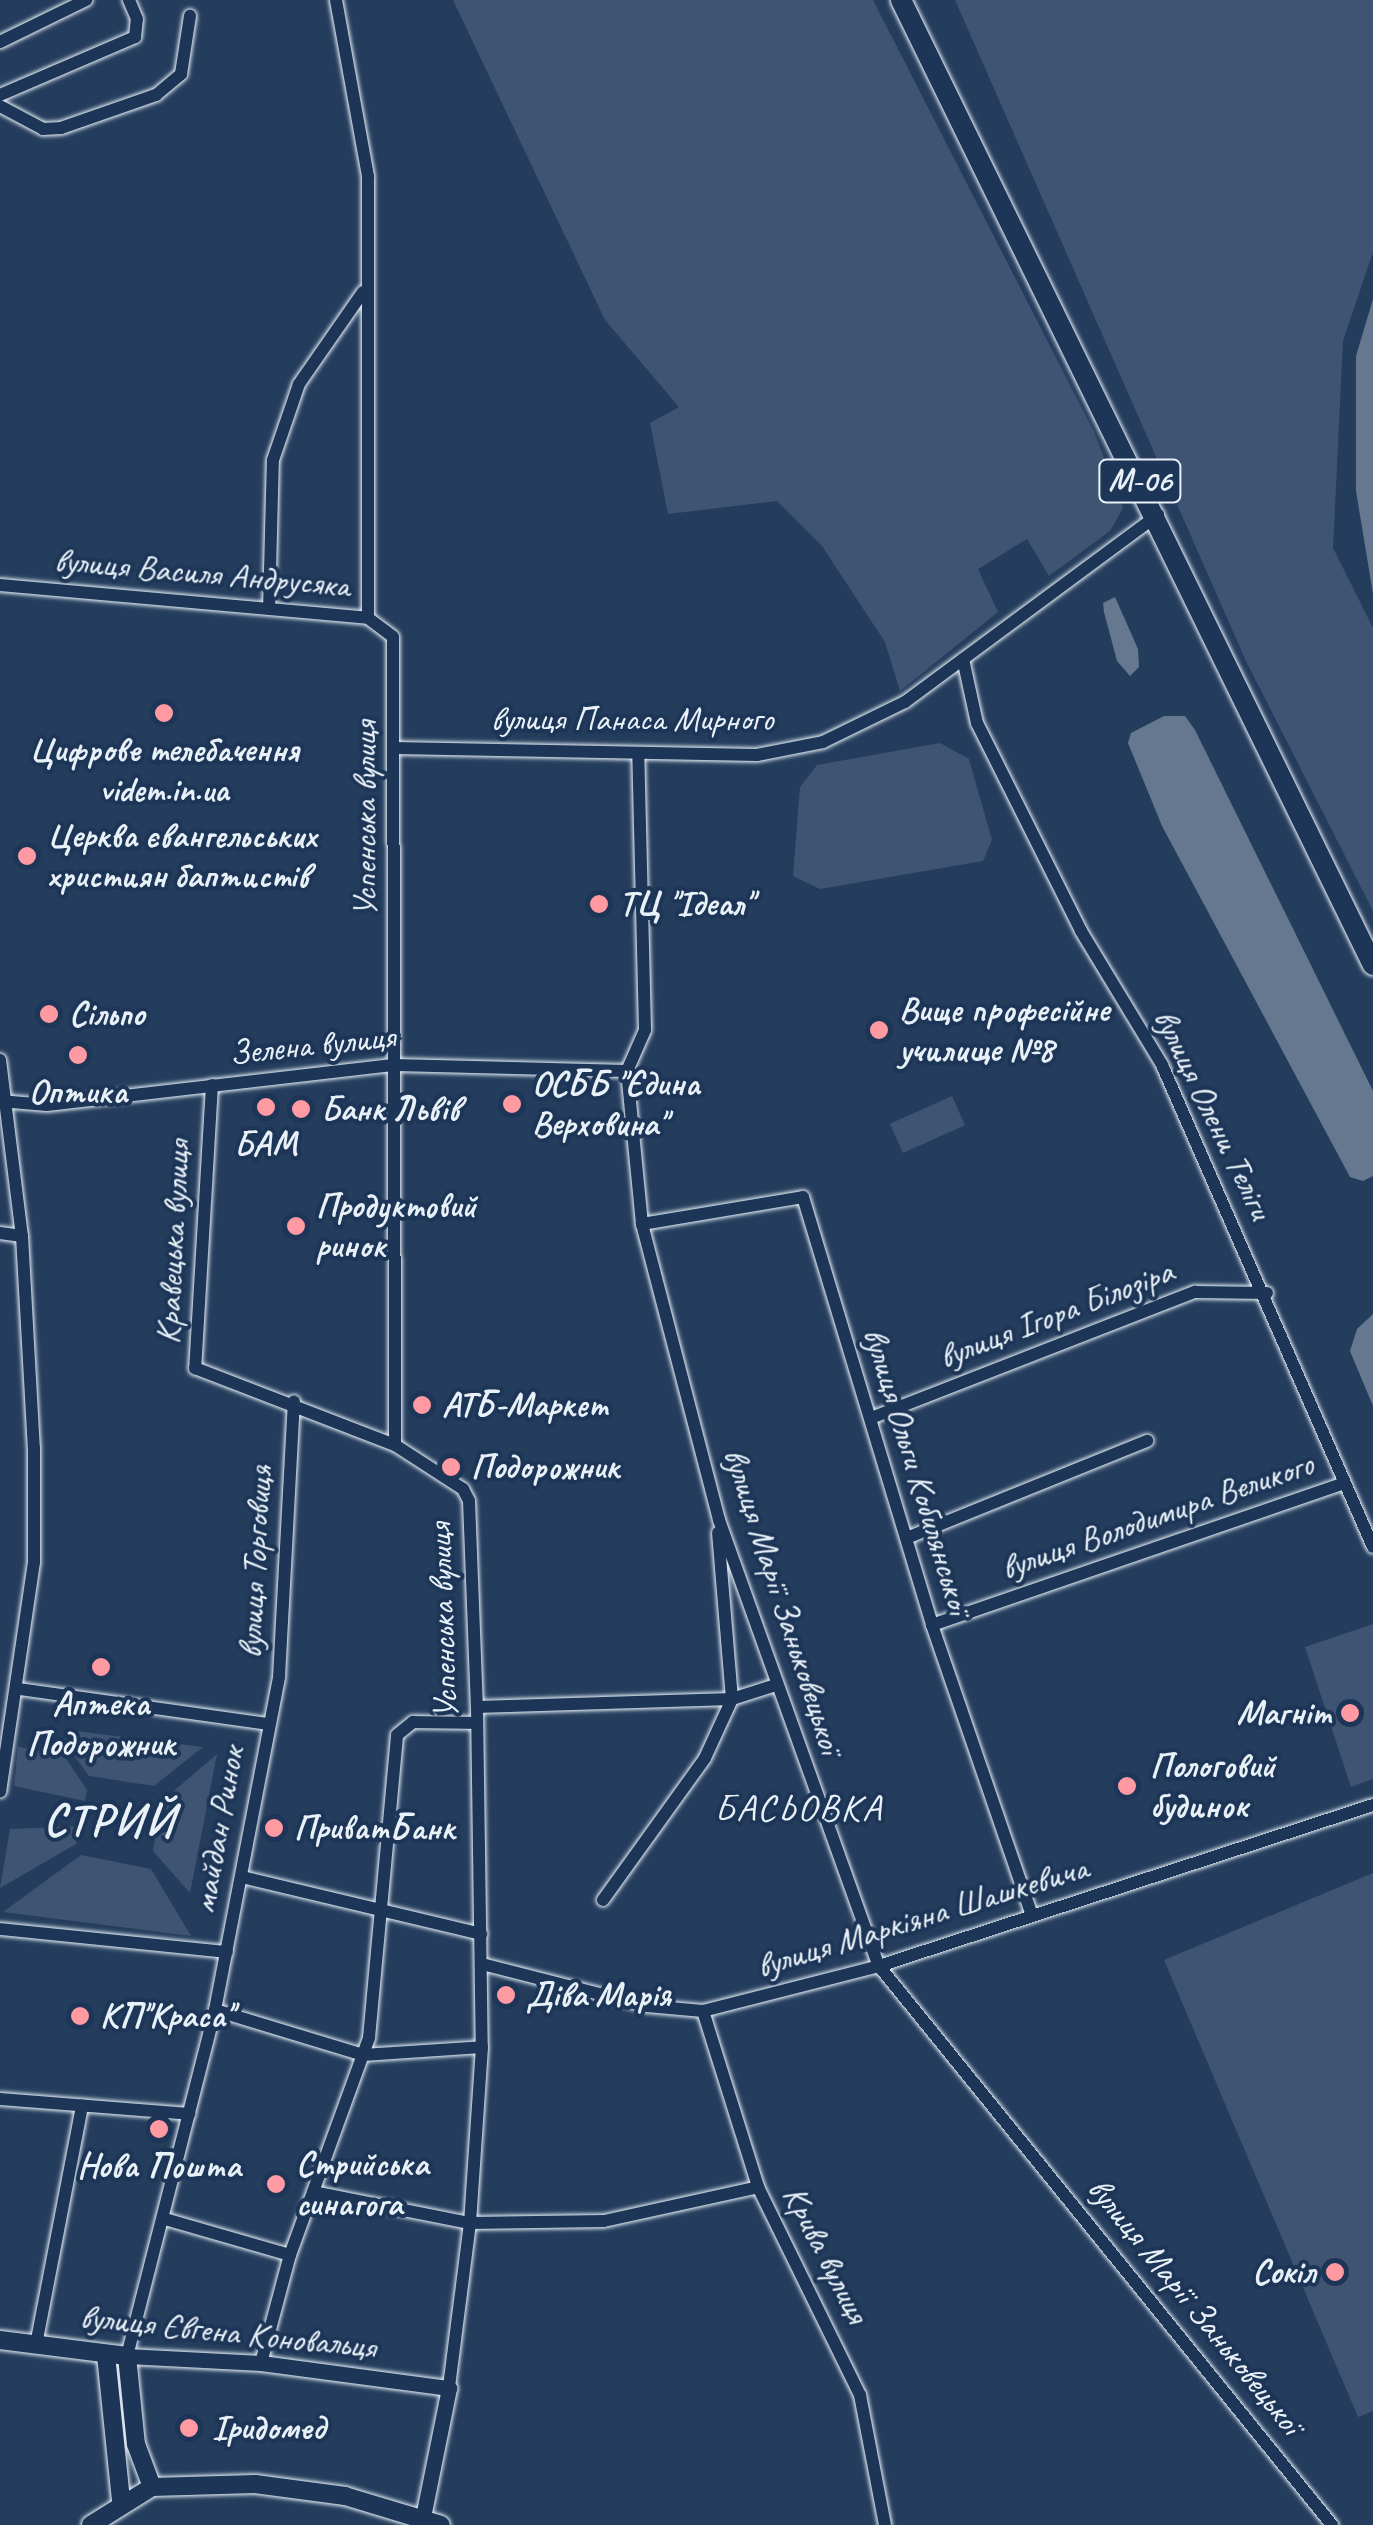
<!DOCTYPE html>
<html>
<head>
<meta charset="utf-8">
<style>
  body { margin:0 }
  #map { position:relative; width:1373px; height:2525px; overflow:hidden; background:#253d5d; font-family:Caveat,sans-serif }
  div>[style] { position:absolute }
  .green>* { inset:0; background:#3e5472; transform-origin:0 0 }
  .water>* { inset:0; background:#657890 }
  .roads { filter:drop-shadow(0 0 2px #e8f1f8) drop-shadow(0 0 2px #e8f1f8) }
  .minor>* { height:12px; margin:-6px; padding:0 6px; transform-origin:6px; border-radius:6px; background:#1d3557 }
  .tertiary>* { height:15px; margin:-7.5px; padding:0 7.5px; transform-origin:7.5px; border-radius:7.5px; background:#1d3557 }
  .secondary>* { height:18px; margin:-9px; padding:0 9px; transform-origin:9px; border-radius:9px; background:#1d3557 }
  .trunk>* { height:20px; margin:-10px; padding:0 10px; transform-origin:10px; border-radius:10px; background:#1d3557 }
  .dots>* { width:28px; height:28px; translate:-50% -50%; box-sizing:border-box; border:5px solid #1d3557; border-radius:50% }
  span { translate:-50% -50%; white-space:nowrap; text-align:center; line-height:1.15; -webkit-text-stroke:8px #1d3557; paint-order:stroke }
  .shield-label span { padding:2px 8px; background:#1d3557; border:2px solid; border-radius:8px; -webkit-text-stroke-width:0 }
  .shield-label { font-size:32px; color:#e8f1f8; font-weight:700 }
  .street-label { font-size:35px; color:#e8f1f8 }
  .poi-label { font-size:35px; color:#e8f1f8; font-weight:700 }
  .left { translate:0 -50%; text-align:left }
  .right { translate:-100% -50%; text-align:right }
  .neighbourhood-label { font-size:38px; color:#e8f1f8; letter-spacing:2.5px }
  .district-label { font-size:45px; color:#e8f1f8; font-weight:700; letter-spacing:2.5px }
</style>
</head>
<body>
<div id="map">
  <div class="green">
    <div style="clip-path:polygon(453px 0,873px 0,1095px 434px,1123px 508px,1110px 531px,1049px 576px,1027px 539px,978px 569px,998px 612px,900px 691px,885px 642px,822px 546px,777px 501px,668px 514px,650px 423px,679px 407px,605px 320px)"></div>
    <div style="clip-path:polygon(955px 0,1373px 0,1373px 252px,1343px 341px,1333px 548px,1373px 628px,1373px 911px,1246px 661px)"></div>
    <div style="clip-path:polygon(940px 743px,969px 759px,992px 840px,983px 861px,820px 889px,793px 876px,800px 787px,817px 765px)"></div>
    <div style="left:952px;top:1096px;width:32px;height:68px;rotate:66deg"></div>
    <div style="clip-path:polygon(1373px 1624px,1373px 1779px,1351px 1787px,1305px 1647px)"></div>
    <div style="clip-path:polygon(68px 1730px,203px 1747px,154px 1786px,89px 1776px,64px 1742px)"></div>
    <div style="clip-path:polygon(18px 1747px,63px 1754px,87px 1790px,85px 1801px,14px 1786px)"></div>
    <div style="clip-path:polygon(217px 1754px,190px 1893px,153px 1851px,161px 1802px)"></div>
    <div style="clip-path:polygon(81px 1826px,76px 1844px,0 1888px,10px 1829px)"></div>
    <div style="clip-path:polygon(81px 1855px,151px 1869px,191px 1936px,3px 1912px)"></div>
    <div style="clip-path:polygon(1373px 1873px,1373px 2411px,1358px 2417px,1164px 1960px)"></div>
  </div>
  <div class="water">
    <div style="clip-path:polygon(1373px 299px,1373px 594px,1356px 491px,1356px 356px)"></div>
    <div style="clip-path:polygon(1115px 597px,1138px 649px,1139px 667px,1130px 676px,1117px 661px,1104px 612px,1103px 603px)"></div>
    <div style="clip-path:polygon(1164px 716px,1185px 716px,1195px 730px,1373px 1091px,1373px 1176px,1363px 1181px,1350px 1177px,1162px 826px,1128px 743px,1131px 733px)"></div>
    <div style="clip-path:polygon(1373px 1314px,1373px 1406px,1350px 1351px,1357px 1329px)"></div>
  </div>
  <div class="roads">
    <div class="minor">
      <div style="left:336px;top:0;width:179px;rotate:79.7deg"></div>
      <div style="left:368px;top:176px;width:442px;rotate:90deg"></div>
      <div style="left:0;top:42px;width:96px;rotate:-26deg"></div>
      <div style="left:0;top:95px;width:147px;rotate:-23.2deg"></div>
      <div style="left:135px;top:37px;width:18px;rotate:-84deg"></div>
      <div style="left:137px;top:19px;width:21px;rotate:-113deg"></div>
      <div style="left:0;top:106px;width:49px;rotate:28.1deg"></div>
      <div style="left:43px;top:129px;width:18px;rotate:-3deg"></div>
      <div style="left:61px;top:128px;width:101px;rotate:-19.2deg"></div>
      <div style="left:156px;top:95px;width:33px;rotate:-40deg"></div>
      <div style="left:181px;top:74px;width:59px;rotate:-81.2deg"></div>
      <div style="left:0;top:585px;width:369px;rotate:5.1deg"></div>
      <div style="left:368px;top:618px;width:31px;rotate:37deg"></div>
      <div style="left:393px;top:637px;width:808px;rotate:89.86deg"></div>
      <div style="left:395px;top:1445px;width:81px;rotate:32.9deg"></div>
      <div style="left:463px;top:1489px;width:13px;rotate:63deg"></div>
      <div style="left:469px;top:1501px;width:206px;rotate:87.8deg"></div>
      <div style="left:477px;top:1707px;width:340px;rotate:89.2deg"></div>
      <div style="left:482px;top:2047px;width:176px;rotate:93.9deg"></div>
      <div style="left:470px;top:2223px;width:166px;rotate:97.3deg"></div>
      <div style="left:269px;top:609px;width:149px;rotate:-88.5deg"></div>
      <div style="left:273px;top:460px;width:80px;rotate:-71.1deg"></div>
      <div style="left:299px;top:384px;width:112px;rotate:-55.2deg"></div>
      <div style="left:963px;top:659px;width:66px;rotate:77.7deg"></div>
      <div style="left:977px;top:723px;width:233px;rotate:63.4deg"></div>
      <div style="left:1081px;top:931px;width:157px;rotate:58.8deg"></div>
      <div style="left:1162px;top:1065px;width:526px;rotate:66.36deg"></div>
      <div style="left:395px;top:748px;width:362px;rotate:1.1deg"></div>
      <div style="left:757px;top:755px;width:67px;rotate:-11.1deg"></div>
      <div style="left:823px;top:742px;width:91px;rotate:-26deg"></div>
      <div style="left:905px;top:702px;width:315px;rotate:-36.5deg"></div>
      <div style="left:0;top:1060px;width:177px;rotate:82.9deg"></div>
      <div style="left:22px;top:1236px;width:212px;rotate:86.8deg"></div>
      <div style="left:34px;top:1448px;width:114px;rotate:90deg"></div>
      <div style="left:34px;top:1562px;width:232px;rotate:98.4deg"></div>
      <div style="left:627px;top:1071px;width:154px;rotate:84.4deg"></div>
      <div style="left:642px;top:1224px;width:306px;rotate:75.4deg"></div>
      <div style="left:719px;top:1520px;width:474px;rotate:70.3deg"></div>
      <div style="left:879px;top:1966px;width:720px;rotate:50.98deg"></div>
      <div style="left:627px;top:1071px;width:45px;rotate:-66.3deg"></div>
      <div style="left:645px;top:1030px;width:277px;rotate:-91.4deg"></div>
      <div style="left:212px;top:1085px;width:284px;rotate:93.4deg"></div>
      <div style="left:195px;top:1368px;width:214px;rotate:21.1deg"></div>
      <div style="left:0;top:1101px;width:47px;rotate:4.9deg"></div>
      <div style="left:47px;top:1105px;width:350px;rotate:-6.6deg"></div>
      <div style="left:395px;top:1065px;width:232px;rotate:1.5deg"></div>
      <div style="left:642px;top:1224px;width:163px;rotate:-9.5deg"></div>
      <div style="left:803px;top:1197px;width:447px;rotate:73.2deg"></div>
      <div style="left:932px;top:1625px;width:307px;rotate:71deg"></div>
      <div style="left:0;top:1233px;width:22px;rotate:8deg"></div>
      <div style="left:871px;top:1418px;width:348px;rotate:-21.3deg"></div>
      <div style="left:1195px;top:1292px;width:72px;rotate:0.8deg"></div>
      <div style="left:909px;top:1537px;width:257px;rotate:-22deg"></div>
      <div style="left:932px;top:1625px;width:436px;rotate:-19deg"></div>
      <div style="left:19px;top:1689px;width:250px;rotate:8deg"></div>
      <div style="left:477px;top:1707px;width:255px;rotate:-1.8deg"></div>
      <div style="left:732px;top:1699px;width:46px;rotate:-17.7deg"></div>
      <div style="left:242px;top:1877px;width:246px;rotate:13.4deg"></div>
      <div style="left:603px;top:1900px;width:175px;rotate:-54.3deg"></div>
      <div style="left:705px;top:1758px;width:65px;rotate:-65.4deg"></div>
      <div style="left:732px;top:1699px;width:167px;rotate:-94.8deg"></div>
      <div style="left:0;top:1929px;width:228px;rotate:5.8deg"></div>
      <div style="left:482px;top:1964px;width:170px;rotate:14.3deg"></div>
      <div style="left:647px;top:2006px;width:56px;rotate:5.1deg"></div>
      <div style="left:703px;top:2011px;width:182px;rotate:-14.3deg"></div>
      <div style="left:879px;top:1966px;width:520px;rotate:-18.05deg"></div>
      <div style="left:215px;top:2010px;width:155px;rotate:16.9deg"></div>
      <div style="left:363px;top:2055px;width:119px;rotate:-3.8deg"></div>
      <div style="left:703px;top:2011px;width:184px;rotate:72.6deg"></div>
      <div style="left:758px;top:2187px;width:232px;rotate:63.9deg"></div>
      <div style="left:860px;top:2395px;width:132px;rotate:79.1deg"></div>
      <div style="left:0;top:2099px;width:190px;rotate:4.5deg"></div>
      <div style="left:313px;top:2192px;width:160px;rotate:11.2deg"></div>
      <div style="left:470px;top:2223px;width:134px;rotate:-0.9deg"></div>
      <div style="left:604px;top:2221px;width:158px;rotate:-12.4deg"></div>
      <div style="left:165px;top:2219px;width:130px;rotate:16.1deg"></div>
      <div style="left:36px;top:2345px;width:244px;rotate:-79.1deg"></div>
      <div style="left:127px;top:2356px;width:357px;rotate:-75.7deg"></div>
      <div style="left:215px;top:2010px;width:339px;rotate:-79.1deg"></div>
      <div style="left:279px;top:1677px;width:276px;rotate:-86.9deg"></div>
      <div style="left:261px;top:2363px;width:112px;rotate:-75deg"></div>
      <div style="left:290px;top:2255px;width:231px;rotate:-70deg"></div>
      <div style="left:369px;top:2038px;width:304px;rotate:-84.7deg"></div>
      <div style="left:397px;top:1735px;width:21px;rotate:-39deg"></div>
      <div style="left:413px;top:1722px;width:64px;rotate:0.9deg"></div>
    </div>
    <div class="tertiary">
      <div style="left:127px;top:2356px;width:134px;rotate:3deg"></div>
      <div style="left:261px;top:2363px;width:190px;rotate:7.6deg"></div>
      <div style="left:449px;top:2388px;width:132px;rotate:101.4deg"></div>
    </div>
    <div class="secondary">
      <div style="left:0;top:2340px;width:128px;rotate:7.2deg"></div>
      <div style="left:127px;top:2356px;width:88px;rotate:84.2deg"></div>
      <div style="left:136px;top:2444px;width:46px;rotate:69.6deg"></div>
      <div style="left:106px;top:2355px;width:146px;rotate:84.1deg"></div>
      <div style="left:91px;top:2525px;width:72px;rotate:-31.9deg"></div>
      <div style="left:152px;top:2487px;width:103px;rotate:-1.7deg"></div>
      <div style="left:255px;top:2484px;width:91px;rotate:7.6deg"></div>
      <div style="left:345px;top:2496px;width:100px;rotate:16.8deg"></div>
    </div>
    <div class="trunk">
      <div style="left:901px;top:0;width:1074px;rotate:63.94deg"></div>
    </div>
  </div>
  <div class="dots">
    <div style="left:164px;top:713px;background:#ff9aa2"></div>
    <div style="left:27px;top:856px;background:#ff9aa2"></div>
    <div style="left:599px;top:904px;background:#ff9aa2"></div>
    <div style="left:49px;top:1014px;background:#ff9aa2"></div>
    <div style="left:879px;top:1030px;background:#ff9aa2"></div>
    <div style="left:78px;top:1055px;background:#ff9aa2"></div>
    <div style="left:512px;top:1104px;background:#ff9aa2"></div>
    <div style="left:266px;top:1107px;background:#ff9aa2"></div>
    <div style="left:301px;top:1109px;background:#ff9aa2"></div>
    <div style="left:296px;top:1226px;background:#ff9aa2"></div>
    <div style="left:422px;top:1405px;background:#ff9aa2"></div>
    <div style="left:451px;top:1467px;background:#ff9aa2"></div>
    <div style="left:101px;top:1667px;background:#ff9aa2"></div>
    <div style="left:1350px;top:1713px;background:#ff9aa2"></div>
    <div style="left:1127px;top:1786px;background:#ff9aa2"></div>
    <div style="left:274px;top:1828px;background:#ff9aa2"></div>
    <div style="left:506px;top:1995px;background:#ff9aa2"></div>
    <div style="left:80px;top:2016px;background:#ff9aa2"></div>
    <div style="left:159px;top:2129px;background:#ff9aa2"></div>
    <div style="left:276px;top:2184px;background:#ff9aa2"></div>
    <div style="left:1335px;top:2272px;background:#ff9aa2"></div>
    <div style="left:189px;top:2428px;background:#ff9aa2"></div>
  </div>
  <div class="shield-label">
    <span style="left:1140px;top:481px">М-06</span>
  </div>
  <div class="street-label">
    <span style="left:202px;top:573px;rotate:5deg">вулиця Василя Андрусяка</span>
    <span style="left:632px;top:719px">вулиця Панаса Мирного</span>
    <span style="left:365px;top:819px;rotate:-90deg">Успенська вулиця</span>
    <span style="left:312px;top:1045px;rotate:-6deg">Зелена вулиця</span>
    <span style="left:1213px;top:1114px;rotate:64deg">вулиця Олени Теліги</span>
    <span style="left:173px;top:1242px;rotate:-87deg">Кравецька вулиця</span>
    <span style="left:1056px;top:1314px;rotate:-21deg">вулиця Ігора Білозіра</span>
    <span style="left:917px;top:1471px;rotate:73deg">вулиця Ольги Кобилянської</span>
    <span style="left:1157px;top:1516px;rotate:-19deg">вулиця Володимира Великого</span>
    <span style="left:255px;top:1562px;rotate:-87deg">вулиця Торговиця</span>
    <span style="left:783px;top:1601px;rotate:72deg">вулиця Марії Заньковецької</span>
    <span style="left:443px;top:1621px;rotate:-92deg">Успенська вулиця</span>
    <span style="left:218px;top:1830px;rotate:-80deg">майдан Ринок</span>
    <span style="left:922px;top:1917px;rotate:-17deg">вулиця Маркіяна Шашкевича</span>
    <span style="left:826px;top:2254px;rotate:63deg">Крива вулиця</span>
    <span style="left:1195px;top:2306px;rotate:51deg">вулиця Марії Заньковецької</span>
    <span style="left:228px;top:2332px;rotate:6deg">вулиця Євгена Коновальця</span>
  </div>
  <div class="poi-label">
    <span style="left:164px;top:770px">Цифрове телебачення<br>videm.in.ua</span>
    <span class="left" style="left:47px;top:856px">Церква євангельських<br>християн баптистів</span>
    <span class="left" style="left:619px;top:904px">ТЦ "Ідеал"</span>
    <span class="left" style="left:899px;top:1030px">Вище професійне<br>училище №8</span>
    <span class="left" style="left:69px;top:1014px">Сільпо</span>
    <span class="left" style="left:532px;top:1104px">ОСББ "Єдина<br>Верховина"</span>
    <span style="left:78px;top:1092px">Оптика</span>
    <span class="left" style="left:321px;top:1109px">Банк Львів</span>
    <span style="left:266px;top:1144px">БАМ</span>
    <span class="left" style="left:316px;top:1226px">Продуктовий<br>ринок</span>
    <span class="left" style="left:442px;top:1405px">АТБ-Маркет</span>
    <span class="left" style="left:471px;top:1467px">Подорожник</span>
    <span style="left:101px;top:1724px">Аптека<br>Подорожник</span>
    <span class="right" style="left:1330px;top:1713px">Магніт</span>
    <span class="left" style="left:1150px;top:1786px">Пологовий<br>будинок</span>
    <span class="left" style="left:294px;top:1828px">ПриватБанк</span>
    <span class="left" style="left:526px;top:1995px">Діва Марія</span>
    <span class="left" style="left:100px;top:2016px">КП''Краса''</span>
    <span class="left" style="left:296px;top:2184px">Стрийська<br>синагога</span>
    <span style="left:159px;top:2166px">Нова Пошта</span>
    <span class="right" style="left:1315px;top:2272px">Сокіл</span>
    <span class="left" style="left:212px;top:2428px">Іридомед</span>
  </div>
  <div class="neighbourhood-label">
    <span style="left:799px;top:1808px">БАСЬОВКА</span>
  </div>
  <div class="district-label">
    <span style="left:110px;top:1821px">СТРИЙ</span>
  </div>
</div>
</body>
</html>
